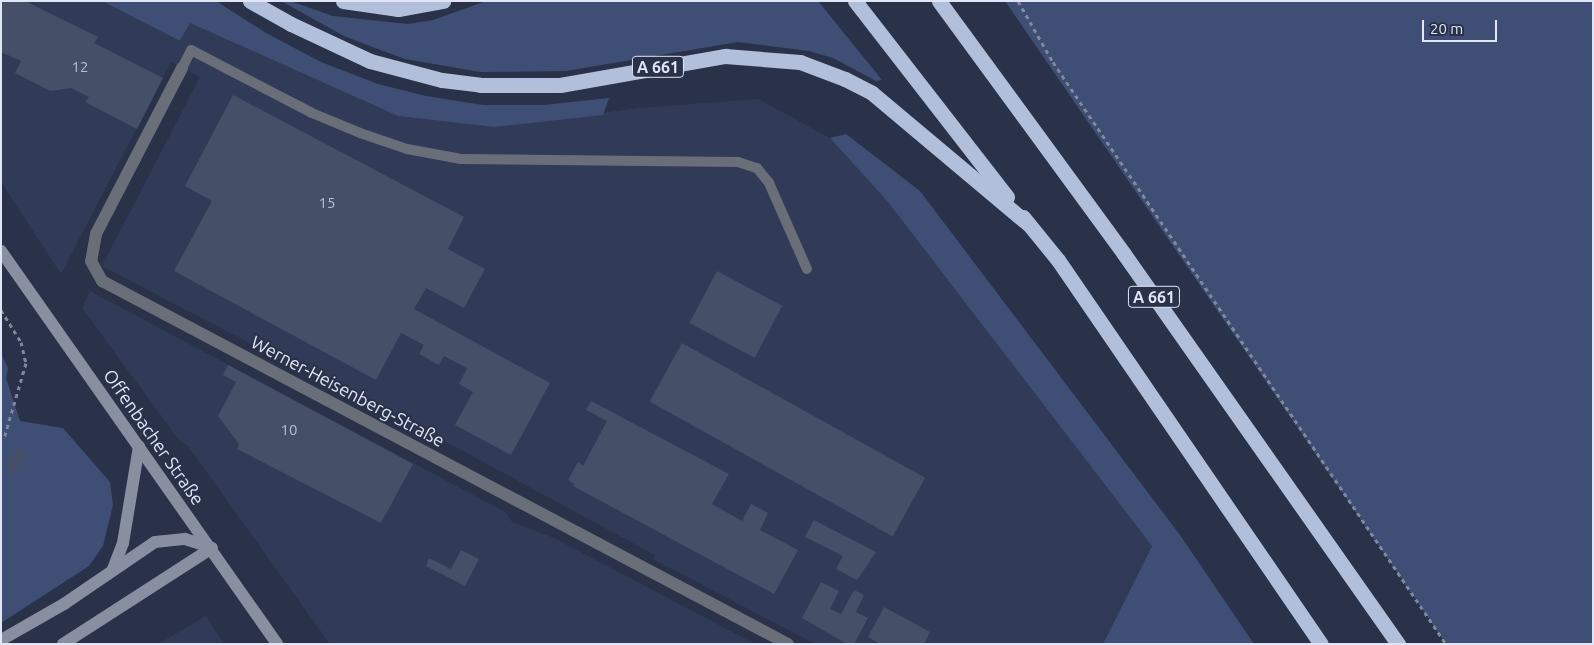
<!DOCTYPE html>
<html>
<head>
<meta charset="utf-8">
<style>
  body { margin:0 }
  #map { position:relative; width:1594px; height:645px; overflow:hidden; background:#293249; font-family:Ubuntu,sans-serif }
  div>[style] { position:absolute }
  .built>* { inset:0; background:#313b58 }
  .green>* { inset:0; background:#3e4e75 }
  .building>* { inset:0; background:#454f67; transform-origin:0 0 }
  .path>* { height:3px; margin-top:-1.5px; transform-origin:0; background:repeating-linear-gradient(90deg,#81889b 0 4px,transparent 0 8px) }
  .lane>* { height:10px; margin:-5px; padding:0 5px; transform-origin:5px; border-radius:5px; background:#696e79 }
  .street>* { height:12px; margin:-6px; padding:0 6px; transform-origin:6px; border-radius:6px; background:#696e79 }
  .secondary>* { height:12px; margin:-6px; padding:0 6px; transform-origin:6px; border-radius:6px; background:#878fa1 }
  .highway>* { height:15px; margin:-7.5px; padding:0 7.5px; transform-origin:7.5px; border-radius:7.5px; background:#b2bfdb }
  span { translate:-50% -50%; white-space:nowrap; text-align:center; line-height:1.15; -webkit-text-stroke:4px #293249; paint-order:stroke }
  .number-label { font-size:15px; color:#b9c0d2 }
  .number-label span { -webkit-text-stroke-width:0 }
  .shield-label span { padding:1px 4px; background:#293249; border:1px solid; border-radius:4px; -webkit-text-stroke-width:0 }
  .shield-label { font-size:16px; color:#e0e6f5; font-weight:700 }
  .street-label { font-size:18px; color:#e0e6f5 }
  .frame { position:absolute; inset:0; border:2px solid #e0e6f5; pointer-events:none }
  .scale { position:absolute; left:1422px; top:20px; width:75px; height:22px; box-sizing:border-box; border:2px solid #e0e6f5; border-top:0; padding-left:6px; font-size:15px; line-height:18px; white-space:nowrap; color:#e0e6f5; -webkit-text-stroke:4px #293249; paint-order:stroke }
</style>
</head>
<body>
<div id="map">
  <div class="built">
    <div style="clip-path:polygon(1px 1px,102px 1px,180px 41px,190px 23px,398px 116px,494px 127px,639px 108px,758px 99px,830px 138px,888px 202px,1152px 546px,1103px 644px,815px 644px,653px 559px,655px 555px,437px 437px,435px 440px,102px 266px,200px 77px,171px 62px,61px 274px,1px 182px)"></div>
    <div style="clip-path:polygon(90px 291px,505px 512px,512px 522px,554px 538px,755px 644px,330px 644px,188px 446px,179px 440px,82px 308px)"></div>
    <div style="clip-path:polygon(206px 616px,224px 644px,158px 644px)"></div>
  </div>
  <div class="green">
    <div style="clip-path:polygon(102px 1px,216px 1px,266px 33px,321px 62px,378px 84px,426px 96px,483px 105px,544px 105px,609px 98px,603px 115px,494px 127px,398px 116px,190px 23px,180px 41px)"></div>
    <div style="clip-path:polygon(281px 1px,290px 1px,333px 16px,408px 24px,433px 20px,486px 1px,818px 1px,882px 80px,876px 81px,833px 58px,809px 51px,738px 42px,566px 71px,480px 72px,405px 59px,375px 48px,344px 36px)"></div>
    <div style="clip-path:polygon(1005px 1px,1593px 1px,1593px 644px,1446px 644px)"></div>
    <div style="clip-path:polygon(846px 134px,920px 191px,1180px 535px,1254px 644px,1103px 644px,1152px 546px,888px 202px,830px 138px)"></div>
    <div style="clip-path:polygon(1px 353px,8px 368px,6px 378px,20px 421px,63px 428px,110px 482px,113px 505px,103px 546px,89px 566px,1px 623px)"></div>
  </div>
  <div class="building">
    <div style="clip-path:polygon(1px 1px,25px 1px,98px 37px,94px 43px,163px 78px,137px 129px,85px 102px,89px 97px,71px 88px,50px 91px,15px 73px,21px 61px,1px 52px)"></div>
    <div style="clip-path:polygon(233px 95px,464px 217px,448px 249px,485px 269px,464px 308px,426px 288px,414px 309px,550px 383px,511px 455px,455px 425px,473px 392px,459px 384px,467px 368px,444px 356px,439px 365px,419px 354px,424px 345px,401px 333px,376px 380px,174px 271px,212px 201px,185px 186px)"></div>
    <div style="left:717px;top:271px;width:74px;height:59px;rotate:28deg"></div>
    <div style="left:682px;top:343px;width:278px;height:67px;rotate:29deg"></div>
    <div style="clip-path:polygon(228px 365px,413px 464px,381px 523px,237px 449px,239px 444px,218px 416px,236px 382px,223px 375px)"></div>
    <div style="clip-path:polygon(591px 401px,729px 474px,712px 504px,742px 521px,751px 504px,768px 513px,760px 530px,798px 550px,774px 594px,573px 486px,574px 484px,568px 480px,578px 462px,583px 466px,607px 421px,586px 410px)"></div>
    <div style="left:17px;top:447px;width:12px;height:23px;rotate:31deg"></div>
    <div style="clip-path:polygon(814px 520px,876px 552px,857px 580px,836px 569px,843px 556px,805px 537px)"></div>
    <div style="clip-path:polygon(461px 550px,479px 559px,465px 586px,426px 566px,429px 558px,451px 569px)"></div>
    <div style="clip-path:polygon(821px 582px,839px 591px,830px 609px,841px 614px,854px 590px,864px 595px,856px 612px,868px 618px,854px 644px,847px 644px,802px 618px)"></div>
    <div style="clip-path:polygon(884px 607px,930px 632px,924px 644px,880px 644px,868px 637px)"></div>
  </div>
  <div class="path">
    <div style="left:1018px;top:1px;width:70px;rotate:60.2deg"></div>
    <div style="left:1053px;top:62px;width:702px;rotate:55.97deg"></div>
    <div style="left:1px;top:310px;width:38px;rotate:58deg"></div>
    <div style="left:21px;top:342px;width:22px;rotate:77deg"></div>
    <div style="left:26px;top:363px;width:78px;rotate:106.3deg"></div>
  </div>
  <div class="lane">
    <div style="left:182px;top:68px;width:20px;rotate:-63deg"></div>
    <div style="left:191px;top:50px;width:136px;rotate:27.5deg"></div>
    <div style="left:312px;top:113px;width:52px;rotate:22.6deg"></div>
    <div style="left:360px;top:133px;width:50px;rotate:18.8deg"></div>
    <div style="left:407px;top:149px;width:55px;rotate:10.5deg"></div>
    <div style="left:461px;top:159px;width:277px;rotate:0.6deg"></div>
    <div style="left:738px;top:162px;width:20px;rotate:18deg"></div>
    <div style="left:757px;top:168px;width:19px;rotate:51deg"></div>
    <div style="left:769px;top:183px;width:94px;rotate:66.2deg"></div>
  </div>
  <div class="street">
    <div style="left:182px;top:68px;width:187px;rotate:117.4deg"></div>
    <div style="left:96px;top:234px;width:27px;rotate:100deg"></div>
    <div style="left:91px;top:261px;width:23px;rotate:61deg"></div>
    <div style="left:102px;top:281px;width:776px;rotate:27.89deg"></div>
  </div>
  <div class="secondary">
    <div style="left:1px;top:251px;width:480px;rotate:54.9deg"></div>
    <div style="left:113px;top:569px;width:28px;rotate:-69deg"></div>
    <div style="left:123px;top:543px;width:98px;rotate:-80.6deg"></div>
    <div style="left:1px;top:640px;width:73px;rotate:-29.7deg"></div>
    <div style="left:64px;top:604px;width:110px;rotate:-34.3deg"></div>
    <div style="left:155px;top:542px;width:30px;rotate:-6deg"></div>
    <div style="left:185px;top:539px;width:28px;rotate:18deg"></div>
    <div style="left:63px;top:644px;width:177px;rotate:-32.8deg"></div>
  </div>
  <div class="highway">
    <div style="left:250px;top:1px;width:47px;rotate:29.3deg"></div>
    <div style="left:291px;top:24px;width:87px;rotate:25.1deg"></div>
    <div style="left:370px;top:61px;width:74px;rotate:14.8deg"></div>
    <div style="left:442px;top:80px;width:38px;rotate:7deg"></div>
    <div style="left:480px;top:85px;width:80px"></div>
    <div style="left:560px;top:85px;width:168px;rotate:-10deg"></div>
    <div style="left:725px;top:56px;width:75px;rotate:4.6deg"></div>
    <div style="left:800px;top:62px;width:48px;rotate:20.7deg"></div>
    <div style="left:845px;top:79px;width:30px;rotate:27deg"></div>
    <div style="left:872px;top:93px;width:204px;rotate:40deg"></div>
    <div style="left:343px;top:1px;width:56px;rotate:8.3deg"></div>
    <div style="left:398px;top:9px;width:46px;rotate:-10.1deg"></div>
    <div style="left:855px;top:1px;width:248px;rotate:52.2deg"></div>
    <div style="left:939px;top:1px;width:313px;rotate:53.8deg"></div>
    <div style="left:1124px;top:254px;width:477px;rotate:54.9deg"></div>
    <div style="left:1023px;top:217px;width:55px;rotate:50.9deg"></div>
    <div style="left:1058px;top:260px;width:465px;rotate:55.6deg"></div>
  </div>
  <div class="number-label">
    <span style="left:80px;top:67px">12</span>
    <span style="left:327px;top:203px">15</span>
    <span style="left:289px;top:430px">10</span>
  </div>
  <div class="shield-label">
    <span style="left:658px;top:67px">A 661</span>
    <span style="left:1154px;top:297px">A 661</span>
  </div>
  <div class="street-label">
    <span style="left:348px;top:391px;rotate:28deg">Werner-Heisenberg-Straße</span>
    <span style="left:154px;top:437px;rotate:55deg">Offenbacher Straße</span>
  </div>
  <div class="frame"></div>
  <div class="scale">20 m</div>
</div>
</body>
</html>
